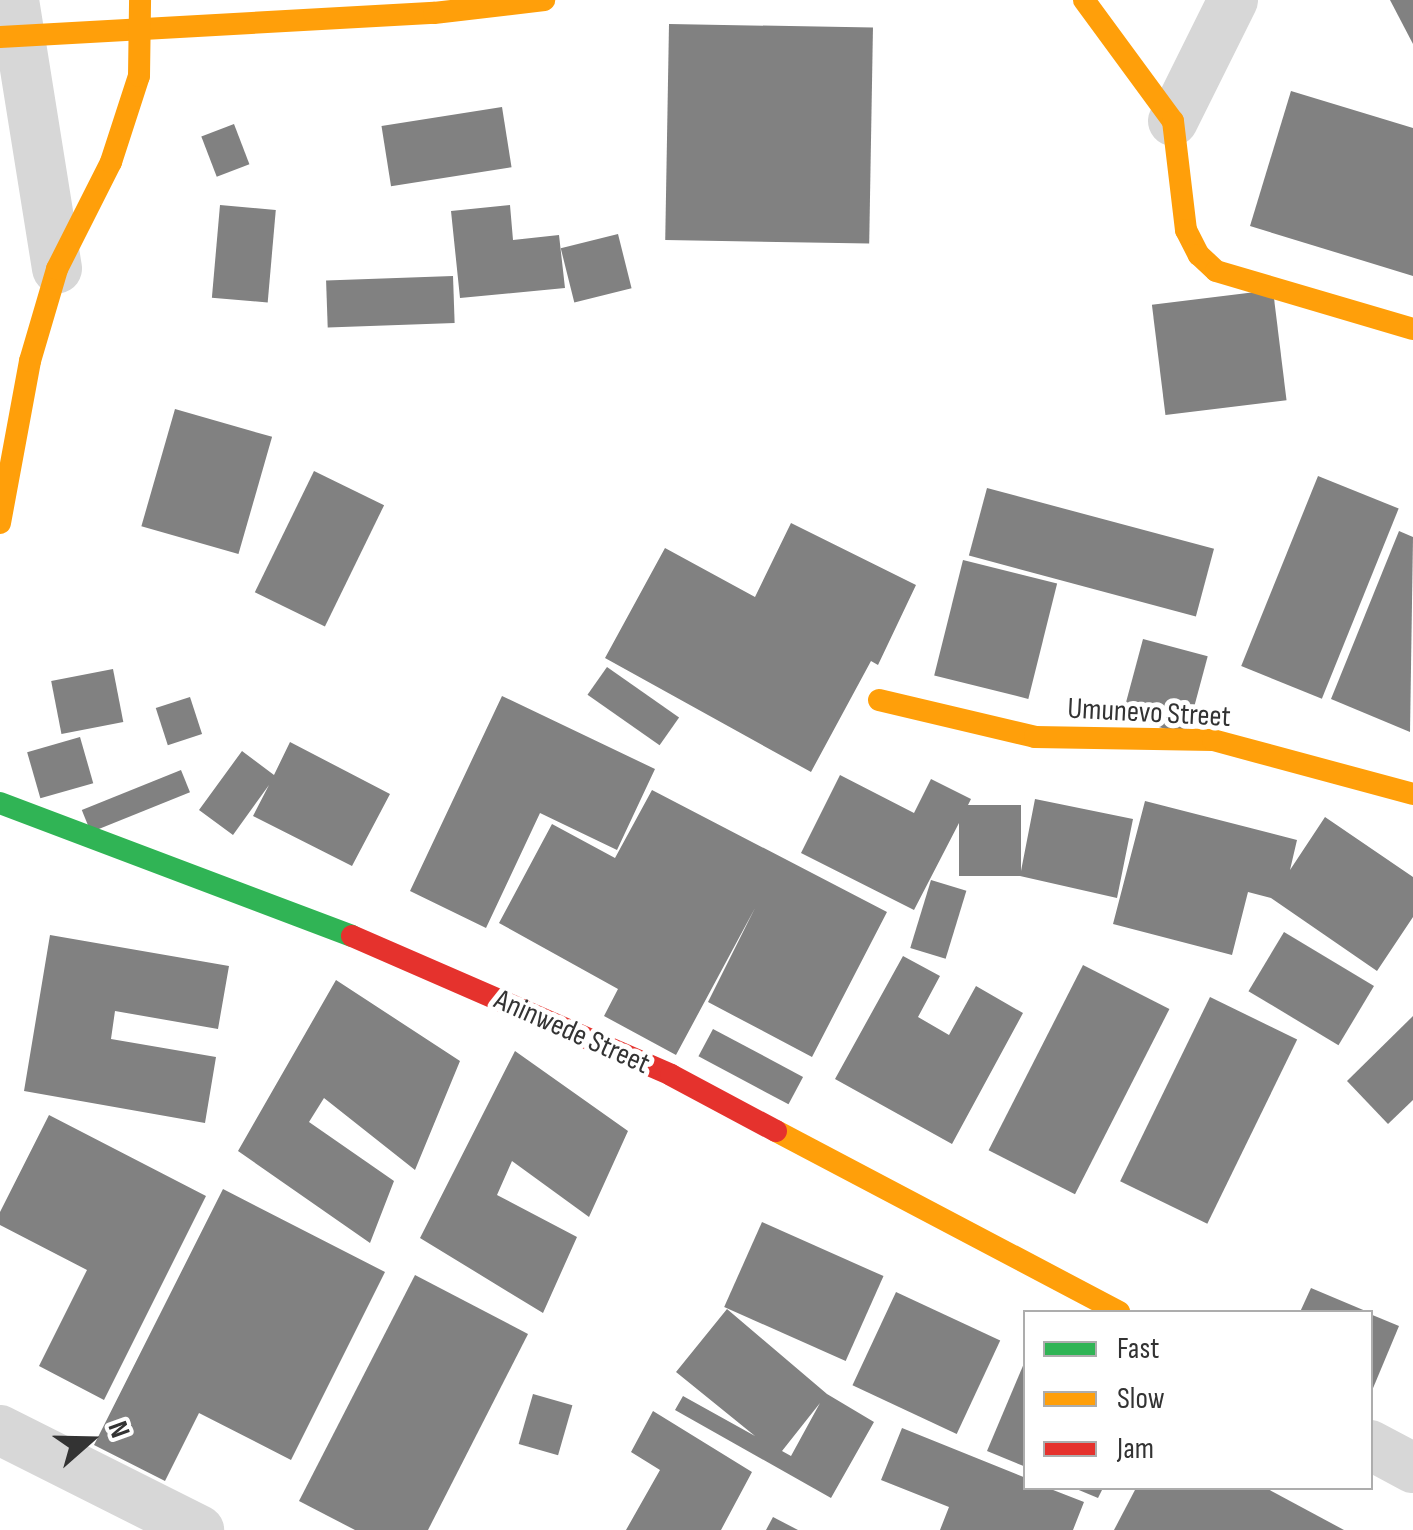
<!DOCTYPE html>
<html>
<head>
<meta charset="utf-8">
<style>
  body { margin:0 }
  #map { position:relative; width:1413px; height:1530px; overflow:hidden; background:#fff; font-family:"Sofia Sans Condensed",sans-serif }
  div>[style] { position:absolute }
  .building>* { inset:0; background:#818181; transform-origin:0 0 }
  .street>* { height:50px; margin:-25px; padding:0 25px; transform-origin:25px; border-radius:25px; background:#d7d7d7 }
  .fast>* { height:22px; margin:-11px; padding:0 11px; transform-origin:11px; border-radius:11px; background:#30b455 }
  .slow>* { height:22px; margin:-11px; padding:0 11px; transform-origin:11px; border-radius:11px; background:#ff9f0a }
  .jam>* { height:22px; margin:-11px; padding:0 11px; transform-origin:11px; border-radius:11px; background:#e5322d }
  span { translate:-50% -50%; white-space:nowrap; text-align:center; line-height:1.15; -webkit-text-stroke:10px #fff; paint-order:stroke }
  .street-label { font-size:30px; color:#333 }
  .legend { position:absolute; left:1023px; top:1310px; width:350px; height:180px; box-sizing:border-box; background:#fff; border:2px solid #adadad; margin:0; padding:12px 18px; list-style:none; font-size:30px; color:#333 }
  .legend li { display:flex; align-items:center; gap:20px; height:50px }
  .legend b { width:50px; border:2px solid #adadad }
  .north { position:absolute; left:40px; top:1390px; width:100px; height:100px; -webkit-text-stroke:8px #fff; paint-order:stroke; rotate:70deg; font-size:28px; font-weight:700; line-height:40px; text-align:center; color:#333 }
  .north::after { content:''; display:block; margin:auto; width:35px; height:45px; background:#333; clip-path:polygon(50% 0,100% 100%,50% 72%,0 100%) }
</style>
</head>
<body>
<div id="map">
  <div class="building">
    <div style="clip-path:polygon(1390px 0,1413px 0,1413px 44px)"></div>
    <div style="left:669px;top:24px;width:204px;height:216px;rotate:1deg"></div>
    <div style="clip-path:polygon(1291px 91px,1413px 128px,1413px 276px,1250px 226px)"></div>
    <div style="left:502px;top:107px;width:61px;height:122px;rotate:81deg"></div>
    <div style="left:234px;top:124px;width:43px;height:35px;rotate:69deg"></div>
    <div style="left:220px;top:205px;width:56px;height:93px;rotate:5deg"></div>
    <div style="clip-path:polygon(510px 205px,513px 240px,559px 235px,565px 288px,460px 298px,451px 211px)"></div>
    <div style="left:618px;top:234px;width:56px;height:59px;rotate:76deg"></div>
    <div style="left:453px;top:276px;width:47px;height:127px;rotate:88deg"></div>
    <div style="left:1273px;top:290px;width:111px;height:122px;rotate:83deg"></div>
    <div style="left:175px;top:409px;width:101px;height:122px;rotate:16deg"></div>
    <div style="left:314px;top:471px;width:78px;height:135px;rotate:26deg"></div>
    <div style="left:1318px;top:476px;width:87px;height:205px;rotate:22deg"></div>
    <div style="left:987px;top:488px;width:235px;height:70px;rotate:15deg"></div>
    <div style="clip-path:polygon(791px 523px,916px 585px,878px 665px,871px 661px,811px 772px,605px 658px,665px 548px,755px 597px)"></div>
    <div style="clip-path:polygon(1399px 531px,1413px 537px,1410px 732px,1331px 699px)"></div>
    <div style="left:963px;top:560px;width:97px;height:119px;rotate:14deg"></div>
    <div style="left:1143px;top:639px;width:67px;height:81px;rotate:15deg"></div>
    <div style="left:607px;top:667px;width:88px;height:34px;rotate:35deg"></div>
    <div style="left:113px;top:669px;width:54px;height:63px;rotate:79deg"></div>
    <div style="clip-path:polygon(502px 696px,655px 769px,617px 850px,540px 813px,486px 928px,410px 891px)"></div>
    <div style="left:190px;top:697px;width:39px;height:36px;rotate:72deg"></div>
    <div style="left:80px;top:737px;width:48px;height:55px;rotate:74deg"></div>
    <div style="clip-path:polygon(290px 742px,390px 794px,352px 866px,253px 816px,269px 785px,233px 835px,199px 810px,242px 751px,274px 775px)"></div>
    <div style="left:181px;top:770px;width:24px;height:107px;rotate:68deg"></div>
    <div style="clip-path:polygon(840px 775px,914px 813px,931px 779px,971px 799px,968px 805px,1021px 805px,1021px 871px,1035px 799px,1133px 819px,1117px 898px,1020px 876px,959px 876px,959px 823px,914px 910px,801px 853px)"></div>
    <div style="clip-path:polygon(652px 790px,887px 912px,812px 1057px,708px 1002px,755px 908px,676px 1055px,604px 1016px,618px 989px,499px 923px,552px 824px,615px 858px)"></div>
    <div style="clip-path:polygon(1145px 801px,1297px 840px,1290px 870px,1325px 817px,1413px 877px,1413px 917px,1377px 971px,1271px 898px,1248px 892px,1232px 955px,1113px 924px)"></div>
    <div style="left:931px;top:880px;width:37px;height:71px;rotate:17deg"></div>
    <div style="left:1284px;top:932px;width:105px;height:69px;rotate:31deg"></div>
    <div style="clip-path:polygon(50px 935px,229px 966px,218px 1029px,115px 1011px,111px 1039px,216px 1057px,205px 1123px,24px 1091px)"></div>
    <div style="clip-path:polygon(903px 956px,940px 976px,918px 1017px,949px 1035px,976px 986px,1023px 1013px,952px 1144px,835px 1079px)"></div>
    <div style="left:1083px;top:965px;width:97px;height:208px;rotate:27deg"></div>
    <div style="clip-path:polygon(336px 980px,460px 1061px,415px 1170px,324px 1098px,309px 1122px,394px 1181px,370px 1243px,238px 1151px)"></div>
    <div style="left:1210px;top:997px;width:97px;height:205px;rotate:26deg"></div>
    <div style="clip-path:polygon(1413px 1016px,1413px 1100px,1388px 1124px,1347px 1081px)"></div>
    <div style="left:713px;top:1029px;width:102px;height:31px;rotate:28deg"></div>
    <div style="clip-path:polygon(515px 1051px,628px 1131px,589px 1217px,512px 1161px,497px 1195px,577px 1237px,543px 1313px,420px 1238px)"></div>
    <div style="clip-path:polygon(49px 1115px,206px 1196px,104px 1400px,39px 1366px,87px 1270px,0 1225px,0 1212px)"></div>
    <div style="clip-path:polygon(223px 1189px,385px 1272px,291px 1460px,199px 1413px,165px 1481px,94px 1445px)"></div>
    <div style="left:762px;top:1222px;width:133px;height:93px;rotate:24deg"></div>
    <div style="clip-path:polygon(415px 1275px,528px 1334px,428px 1530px,355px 1530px,299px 1501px)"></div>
    <div style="clip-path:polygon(1311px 1288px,1368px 1312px,1300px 1312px)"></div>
    <div style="left:896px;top:1292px;width:115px;height:103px;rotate:25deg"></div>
    <div style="clip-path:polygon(evenodd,727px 1309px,827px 1394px,874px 1422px,831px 1498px,675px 1410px,683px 1396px,755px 1436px,676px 1372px,727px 1309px,820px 1403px,791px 1456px,782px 1451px,820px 1403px)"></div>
    <div style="clip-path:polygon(1370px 1314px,1399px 1326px,1371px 1393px,1370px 1393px)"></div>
    <div style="clip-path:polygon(1025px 1361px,1026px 1361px,1026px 1467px,987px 1451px)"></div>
    <div style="left:533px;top:1394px;width:41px;height:52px;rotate:16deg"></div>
    <div style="clip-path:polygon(653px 1411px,752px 1472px,721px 1530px,626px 1530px,660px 1470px,631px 1452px)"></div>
    <div style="clip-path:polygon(902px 1428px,1026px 1478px,1026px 1488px,1048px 1488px,1084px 1502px,1073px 1530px,940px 1530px,949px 1507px,881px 1480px)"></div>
    <div style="clip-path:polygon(1074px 1488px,1103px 1488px,1098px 1498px)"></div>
    <div style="clip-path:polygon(1136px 1488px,1266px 1488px,1344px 1530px,1114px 1530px)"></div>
    <div style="clip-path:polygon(773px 1517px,798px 1530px,766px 1530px)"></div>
  </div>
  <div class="street">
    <div style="left:14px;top:0;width:272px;rotate:80.9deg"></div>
    <div style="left:1173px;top:121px;width:135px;rotate:-63.6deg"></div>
    <div style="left:0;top:1430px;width:223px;rotate:26.7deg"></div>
    <div style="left:1370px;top:1445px;width:49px;rotate:28.1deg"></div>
  </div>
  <div class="fast">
    <div style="left:0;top:803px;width:376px;rotate:20.7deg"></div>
  </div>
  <div class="slow">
    <div style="left:1084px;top:0;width:150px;rotate:53.7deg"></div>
    <div style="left:1173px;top:121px;width:110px;rotate:83.2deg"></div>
    <div style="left:1186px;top:230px;width:28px;rotate:63deg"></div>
    <div style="left:1199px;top:255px;width:23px;rotate:43deg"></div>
    <div style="left:1216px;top:271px;width:205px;rotate:16.4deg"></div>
    <div style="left:0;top:37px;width:435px;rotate:-3.2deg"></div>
    <div style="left:434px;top:13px;width:111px;rotate:-6.7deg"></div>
    <div style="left:0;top:523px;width:165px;rotate:-79.5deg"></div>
    <div style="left:30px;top:361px;width:96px;rotate:-73.6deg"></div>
    <div style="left:57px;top:269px;width:120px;rotate:-63.2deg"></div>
    <div style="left:111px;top:162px;width:90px;rotate:-72deg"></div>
    <div style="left:139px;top:76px;width:76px;rotate:-89.2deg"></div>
    <div style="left:879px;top:700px;width:160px;rotate:13.3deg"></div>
    <div style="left:1035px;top:737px;width:178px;rotate:1deg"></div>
    <div style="left:1213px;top:740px;width:207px;rotate:15.1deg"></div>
    <div style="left:776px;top:1131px;width:388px;rotate:27.8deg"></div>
  </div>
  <div class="jam">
    <div style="left:352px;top:936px;width:348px;rotate:23.5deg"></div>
    <div style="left:671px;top:1075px;width:119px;rotate:28.1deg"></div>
  </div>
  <div class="street-label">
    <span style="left:1149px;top:713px;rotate:3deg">Umunevo Street</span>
    <span style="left:572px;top:1032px;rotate:24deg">Aninwede Street</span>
  </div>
  <ul class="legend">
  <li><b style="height:12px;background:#30b455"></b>Fast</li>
  <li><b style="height:12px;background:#ff9f0a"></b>Slow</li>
  <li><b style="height:12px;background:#e5322d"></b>Jam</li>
  </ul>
  <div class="north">N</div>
</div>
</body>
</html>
